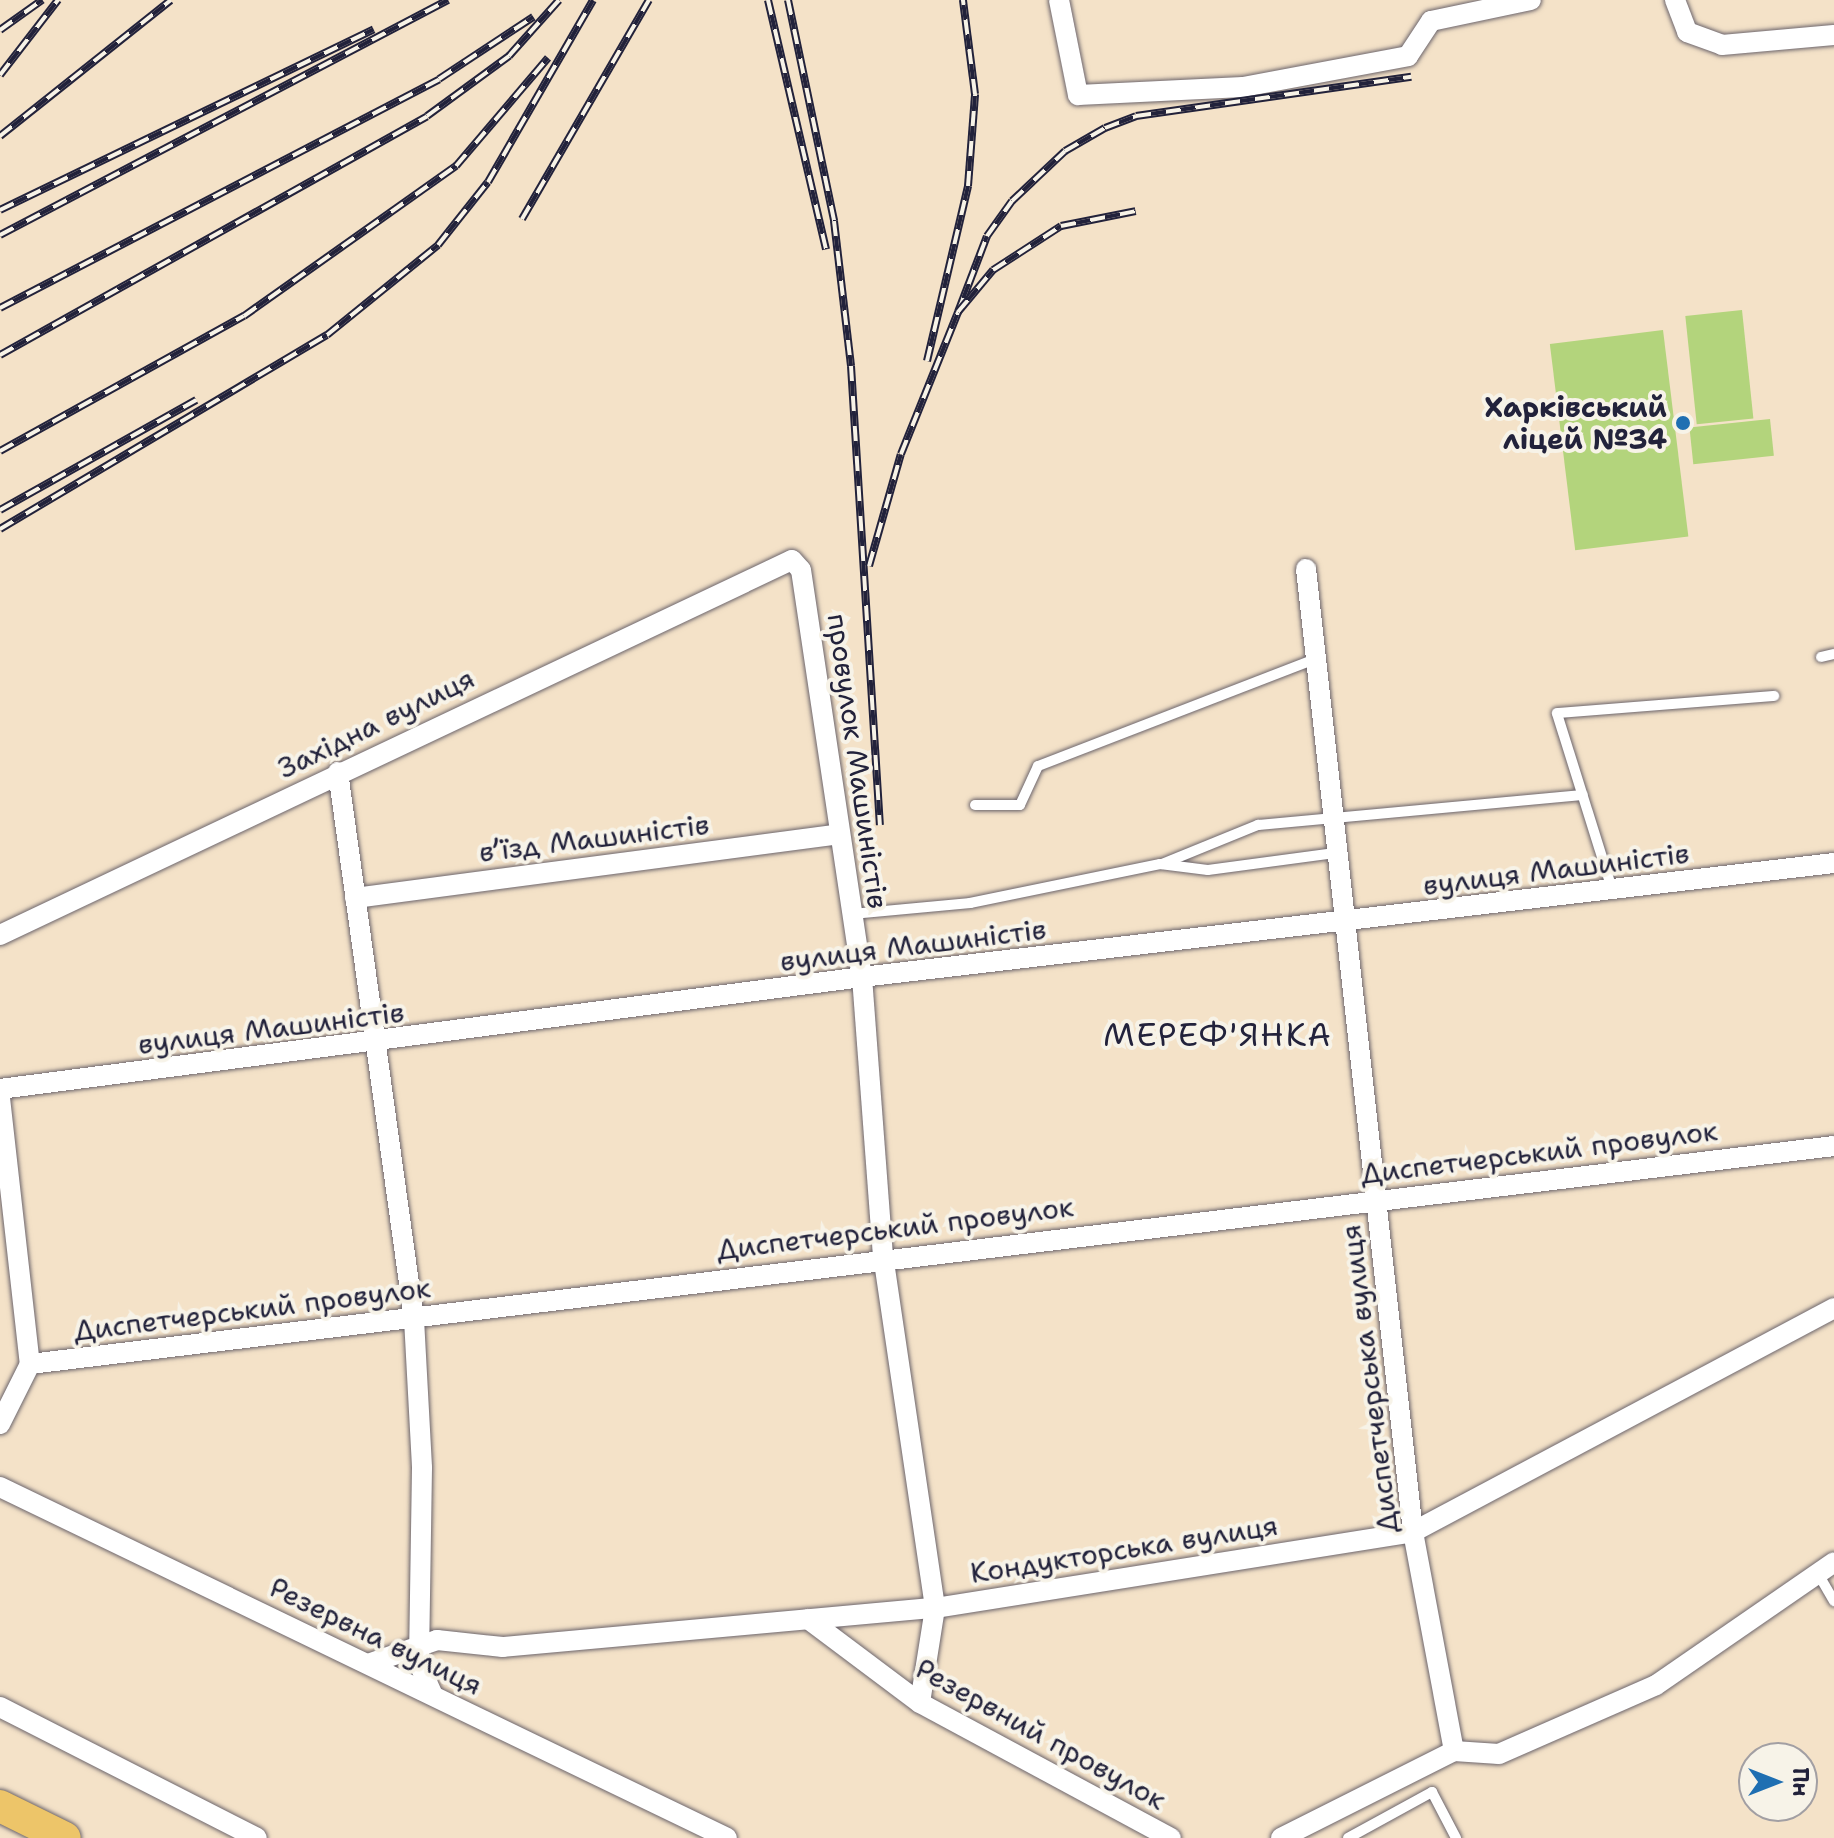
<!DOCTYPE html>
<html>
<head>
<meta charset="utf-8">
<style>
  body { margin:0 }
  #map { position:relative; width:1834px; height:1838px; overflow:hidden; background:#f4e2c8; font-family:"Shantell Sans",sans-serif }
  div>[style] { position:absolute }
  .green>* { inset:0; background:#b3d47c; transform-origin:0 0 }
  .roads { filter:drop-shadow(0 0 2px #6c656c) drop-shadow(0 0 2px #6c656c) }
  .service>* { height:10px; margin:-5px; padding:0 5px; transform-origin:5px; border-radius:5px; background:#fff }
  .minor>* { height:20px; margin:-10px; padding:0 10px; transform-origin:10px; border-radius:10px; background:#fff }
  .trunk>* { height:32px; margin:-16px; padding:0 16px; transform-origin:16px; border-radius:16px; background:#edc569 }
  .rail>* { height:8px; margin-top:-4px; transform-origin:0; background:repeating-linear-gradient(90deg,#f7f3e8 0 15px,#22223b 0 30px); box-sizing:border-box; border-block:2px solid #22223b }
  .dots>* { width:22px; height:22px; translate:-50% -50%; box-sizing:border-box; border:4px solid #f7f3e8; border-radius:50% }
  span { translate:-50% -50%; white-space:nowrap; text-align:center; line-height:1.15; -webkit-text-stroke:8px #f7f3e8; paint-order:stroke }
  .poi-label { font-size:28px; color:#22223b; font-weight:700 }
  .right { translate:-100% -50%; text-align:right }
  .street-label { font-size:28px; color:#22223b }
  .quarter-label { font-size:32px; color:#22223b; letter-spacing:2px }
  .north { position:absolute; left:1738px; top:1742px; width:80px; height:80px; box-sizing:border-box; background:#f7f3e8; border:2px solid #a29fa3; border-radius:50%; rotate:90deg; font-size:22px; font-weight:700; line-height:32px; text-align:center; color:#22223b }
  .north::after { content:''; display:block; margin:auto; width:28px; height:36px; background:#1f6fb2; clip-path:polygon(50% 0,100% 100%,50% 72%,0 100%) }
</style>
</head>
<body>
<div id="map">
  <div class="green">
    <div style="left:1742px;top:310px;width:109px;height:57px;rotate:84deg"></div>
    <div style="left:1663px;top:330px;width:208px;height:114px;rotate:83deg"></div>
    <div style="left:1770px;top:419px;width:37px;height:81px;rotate:84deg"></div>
  </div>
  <div class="roads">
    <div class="service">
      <div style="left:1821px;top:657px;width:13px;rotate:-13deg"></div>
      <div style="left:975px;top:805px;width:45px"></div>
      <div style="left:1020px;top:805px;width:43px;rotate:-65.2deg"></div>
      <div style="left:1038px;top:766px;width:298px;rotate:-21.1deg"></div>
      <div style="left:1162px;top:864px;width:104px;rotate:-22.1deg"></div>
      <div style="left:1258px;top:825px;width:326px;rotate:-5.3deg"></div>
      <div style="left:1612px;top:889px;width:184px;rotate:-107.4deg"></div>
      <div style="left:1557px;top:713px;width:218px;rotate:-4.5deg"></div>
      <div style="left:852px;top:914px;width:119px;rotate:-5.3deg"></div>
      <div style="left:970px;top:903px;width:194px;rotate:-11.6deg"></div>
      <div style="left:1160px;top:864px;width:48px;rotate:7.1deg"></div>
      <div style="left:1208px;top:870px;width:128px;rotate:-7.6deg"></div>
      <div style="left:1820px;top:1577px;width:28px;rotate:60deg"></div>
      <div style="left:1348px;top:1838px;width:96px;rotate:-28.7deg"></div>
      <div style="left:1432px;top:1792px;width:52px;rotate:62.4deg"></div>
    </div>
    <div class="minor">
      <div style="left:1059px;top:0;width:97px;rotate:78.7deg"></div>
      <div style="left:1078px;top:95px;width:165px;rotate:-2.8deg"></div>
      <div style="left:1243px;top:87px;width:168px;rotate:-10.6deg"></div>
      <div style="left:1408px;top:56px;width:42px;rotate:-56.7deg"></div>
      <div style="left:1431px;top:21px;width:102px;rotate:-11.9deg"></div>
      <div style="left:1675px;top:0;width:34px;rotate:69deg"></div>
      <div style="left:1687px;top:32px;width:37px;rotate:20deg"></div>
      <div style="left:1722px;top:45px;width:112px;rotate:-5.1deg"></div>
      <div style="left:1306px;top:569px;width:969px;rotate:83.66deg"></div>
      <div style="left:1413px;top:1532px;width:223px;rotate:79.4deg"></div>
      <div style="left:338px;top:772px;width:552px;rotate:82.09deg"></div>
      <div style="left:414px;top:1319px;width:149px;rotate:86.9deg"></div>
      <div style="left:422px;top:1468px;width:196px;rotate:90.9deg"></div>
      <div style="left:419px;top:1664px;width:32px;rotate:66deg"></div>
      <div style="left:355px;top:898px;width:489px;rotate:-7.5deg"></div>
      <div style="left:0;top:935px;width:876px;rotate:-25.34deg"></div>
      <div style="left:792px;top:560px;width:13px;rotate:48deg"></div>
      <div style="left:801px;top:570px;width:412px;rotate:81.5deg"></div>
      <div style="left:862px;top:977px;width:279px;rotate:85.7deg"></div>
      <div style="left:883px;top:1255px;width:357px;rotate:81.6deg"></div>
      <div style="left:935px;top:1608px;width:96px;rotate:99deg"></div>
      <div style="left:0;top:1089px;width:869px;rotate:-7.4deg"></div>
      <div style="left:862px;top:977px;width:979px;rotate:-6.69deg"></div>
      <div style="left:0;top:1098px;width:268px;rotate:83.6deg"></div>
      <div style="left:0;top:1424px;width:67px;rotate:-63.4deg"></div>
      <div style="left:30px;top:1364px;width:1817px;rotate:-6.89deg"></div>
      <div style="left:0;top:1487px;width:807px;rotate:25.77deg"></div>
      <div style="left:808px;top:1619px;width:140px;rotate:36.9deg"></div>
      <div style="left:920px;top:1703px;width:285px;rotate:28.3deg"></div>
      <div style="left:371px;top:1663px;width:70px;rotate:-19.2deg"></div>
      <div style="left:437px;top:1640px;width:66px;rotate:6.1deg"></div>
      <div style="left:503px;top:1647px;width:434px;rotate:-5.2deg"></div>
      <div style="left:935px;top:1608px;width:484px;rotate:-9deg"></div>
      <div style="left:1413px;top:1532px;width:477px;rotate:-28deg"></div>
      <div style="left:0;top:1707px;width:288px;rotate:27deg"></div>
      <div style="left:1281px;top:1838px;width:194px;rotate:-26.7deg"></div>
      <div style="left:1454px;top:1751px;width:45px;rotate:3.8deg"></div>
      <div style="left:1499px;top:1754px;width:171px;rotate:-23.7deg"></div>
      <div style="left:1656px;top:1685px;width:216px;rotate:-34.6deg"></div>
    </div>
    <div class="trunk">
      <div style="left:0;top:1806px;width:72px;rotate:26.2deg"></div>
    </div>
  </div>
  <div class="rail">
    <div style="left:768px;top:0;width:256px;rotate:76.9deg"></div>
    <div style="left:788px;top:0;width:226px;rotate:78.2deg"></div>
    <div style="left:834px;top:221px;width:146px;rotate:83.3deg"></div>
    <div style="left:851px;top:366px;width:460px;rotate:86.4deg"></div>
    <div style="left:0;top:30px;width:52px;rotate:-35.5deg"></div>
    <div style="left:0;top:75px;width:95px;rotate:-52.3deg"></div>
    <div style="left:0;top:136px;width:218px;rotate:-38.5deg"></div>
    <div style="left:0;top:210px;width:415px;rotate:-25.8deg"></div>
    <div style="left:522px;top:219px;width:253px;rotate:-59.9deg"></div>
    <div style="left:0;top:235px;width:506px;rotate:-27.68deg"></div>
    <div style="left:0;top:308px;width:495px;rotate:-27.5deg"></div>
    <div style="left:439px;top:79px;width:113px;rotate:-33.4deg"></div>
    <div style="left:958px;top:312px;width:81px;rotate:-69.1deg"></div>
    <div style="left:987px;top:236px;width:43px;rotate:-54.5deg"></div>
    <div style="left:1012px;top:201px;width:73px;rotate:-43.3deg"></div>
    <div style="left:1065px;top:151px;width:46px;rotate:-29.9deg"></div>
    <div style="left:1105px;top:128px;width:33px;rotate:-21deg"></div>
    <div style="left:1136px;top:116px;width:278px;rotate:-8.1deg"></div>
    <div style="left:0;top:355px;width:489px;rotate:-29.2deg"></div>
    <div style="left:427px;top:116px;width:102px;rotate:-36.2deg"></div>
    <div style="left:509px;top:56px;width:75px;rotate:-48.2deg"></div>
    <div style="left:927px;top:361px;width:180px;rotate:-76.8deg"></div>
    <div style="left:968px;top:186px;width:92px;rotate:-85.6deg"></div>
    <div style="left:975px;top:94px;width:95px;rotate:-97.3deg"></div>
    <div style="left:0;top:451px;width:279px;rotate:-29deg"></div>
    <div style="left:244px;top:316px;width:260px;rotate:-35.3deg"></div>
    <div style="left:456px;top:166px;width:142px;rotate:-49.6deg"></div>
    <div style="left:0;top:510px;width:225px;rotate:-29.3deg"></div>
    <div style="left:0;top:529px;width:380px;rotate:-30.7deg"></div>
    <div style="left:327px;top:335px;width:143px;rotate:-39deg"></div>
    <div style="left:438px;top:245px;width:80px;rotate:-51.6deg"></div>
    <div style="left:488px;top:182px;width:210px;rotate:-60deg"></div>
    <div style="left:869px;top:566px;width:116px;rotate:-74.1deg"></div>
    <div style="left:901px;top:454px;width:153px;rotate:-68.1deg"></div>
    <div style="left:958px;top:312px;width:55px;rotate:-50.2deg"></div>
    <div style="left:993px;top:270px;width:81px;rotate:-32.9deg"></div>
    <div style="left:1061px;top:226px;width:76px;rotate:-11.3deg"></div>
  </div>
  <div class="dots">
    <div style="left:1683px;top:423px;background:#1f6fb2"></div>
  </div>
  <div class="poi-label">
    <span class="right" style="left:1667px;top:423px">Харківський<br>ліцей №34</span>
  </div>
  <div class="street-label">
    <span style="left:376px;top:723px;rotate:-26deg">Західна вулиця</span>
    <span style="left:858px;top:761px;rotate:82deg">провулок Машиністів</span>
    <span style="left:594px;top:838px;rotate:-7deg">в’їзд Машиністів</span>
    <span style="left:1556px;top:869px;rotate:-7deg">вулиця Машиністів</span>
    <span style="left:913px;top:945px;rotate:-7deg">вулиця Машиністів</span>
    <span style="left:271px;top:1028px;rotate:-7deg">вулиця Машиністів</span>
    <span style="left:1539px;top:1152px;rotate:-7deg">Диспетчерський провулок</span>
    <span style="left:895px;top:1228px;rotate:-7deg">Диспетчерський провулок</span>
    <span style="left:252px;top:1309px;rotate:-7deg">Диспетчерський провулок</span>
    <span style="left:1369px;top:1379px;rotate:-97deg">Диспетчерська вулиця</span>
    <span style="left:1124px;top:1549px;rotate:-9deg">Кондукторська вулиця</span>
    <span style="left:376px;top:1636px;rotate:26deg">Резервна вулиця</span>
    <span style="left:1041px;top:1734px;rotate:29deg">Резервний провулок</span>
  </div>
  <div class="quarter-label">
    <span style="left:1218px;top:1035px">МЕРЕФ'ЯНКА</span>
  </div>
  <div class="north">Пн</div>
</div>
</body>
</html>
